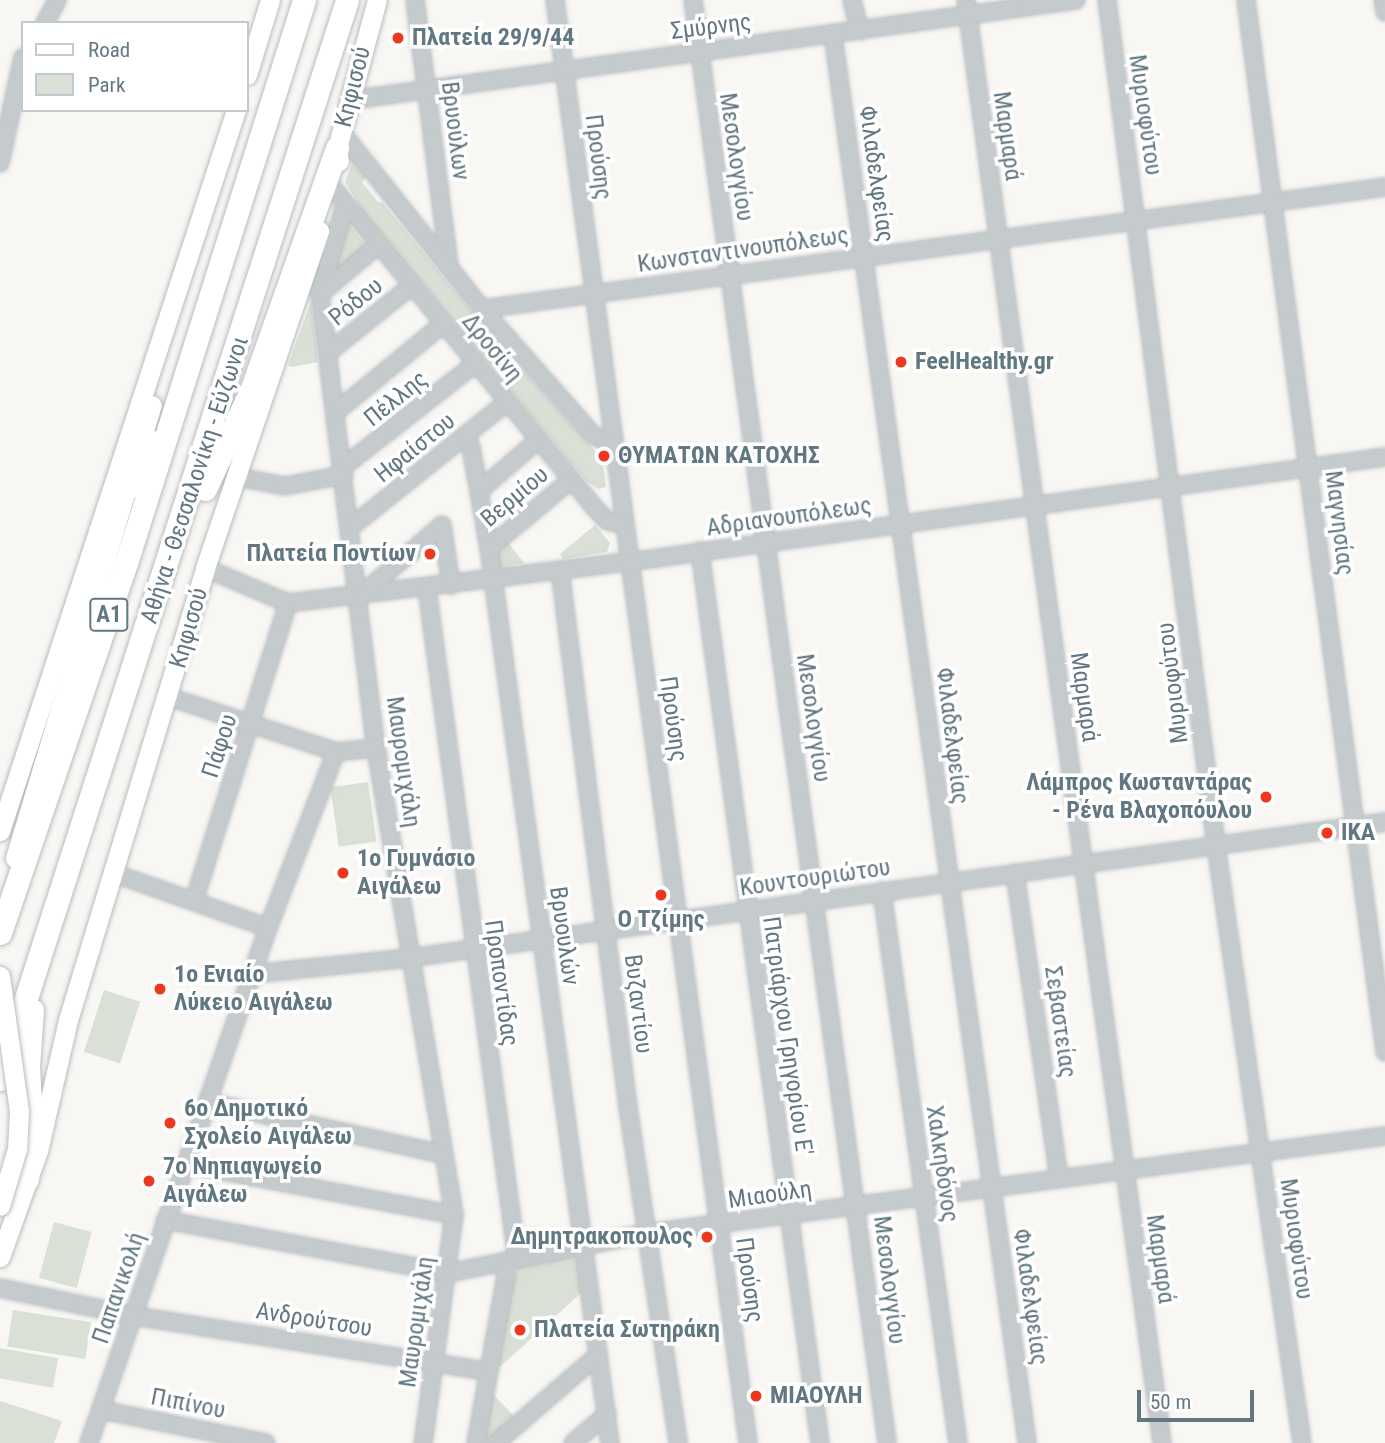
<!DOCTYPE html>
<html>
<head>
<meta charset="utf-8">
<style>
  body { margin:0 }
  #map { position:relative; width:1385px; height:1443px; overflow:hidden; background:#f8f7f4; font-family:"Roboto Condensed",sans-serif }
  div>[style] { position:absolute }
  .green>* { inset:0; background:#dae0d5; transform-origin:0 0 }
  .roads { filter:drop-shadow(0 0 2px #b8bdc0) drop-shadow(0 0 2px #b8bdc0) }
  .minor>* { height:16px; margin:-8px; padding:0 8px; transform-origin:8px; border-radius:8px; background:#c5cacc }
  .major>* { height:19px; margin:-9.5px; padding:0 9.5px; transform-origin:9.5px; border-radius:9.5px; background:#fff }
  .highway>* { height:23px; margin:-11.5px; padding:0 11.5px; transform-origin:11.5px; border-radius:11.5px; background:#fff }
  .bridges { filter:drop-shadow(0 0 2px #b8bdc0) drop-shadow(0 0 2px #b8bdc0) }
  .major-bridge>* { height:19px; margin:-9.5px; padding:0 9.5px; transform-origin:9.5px; border-radius:9.5px; background:#fff }
  .dots>* { width:19px; height:19px; translate:-50% -50%; box-sizing:border-box; border:4px solid #fff; border-radius:50% }
  span { translate:-50% -50%; white-space:nowrap; text-align:center; line-height:1.15; -webkit-text-stroke:7px #fff; paint-order:stroke }
  .shield-label span { padding:2px 5px; background:#fff; border:2px solid; border-radius:5px; -webkit-text-stroke-width:0 }
  .shield-label { font-size:23px; color:#617781; font-weight:700 }
  .street-label { font-size:24px; color:#617781 }
  .poi-label { font-size:24px; color:#617781; font-weight:700 }
  .left { translate:0 -50%; text-align:left }
  .right { translate:-100% -50%; text-align:right }
  .legend { position:absolute; left:21px; top:21px; width:228px; height:91px; box-sizing:border-box; background:#fff; border:2px solid #c0c9cd; margin:0; padding:9px 12px; list-style:none; font-size:21px; color:#617781 }
  .legend li { display:flex; align-items:center; gap:14px; height:35px }
  .legend b { width:35px; border:2px solid #c0c9cd }
  .scale { position:absolute; left:1137px; top:1390px; width:117px; height:32px; box-sizing:border-box; border:4px solid #617781; border-top:0; padding-left:9px; font-size:21px; line-height:24px; white-space:nowrap; color:#617781; -webkit-text-stroke:5px #fff; paint-order:stroke }
</style>
</head>
<body>
<div id="map">
  <div class="green">
    <div style="clip-path:polygon(355px 156px,370px 174px,362px 182px,378px 202px,383px 203px,484px 327px,596px 452px,601px 451px,606px 487px,598px 489px,586px 481px,364px 213px,345px 182px)"></div>
    <div style="clip-path:polygon(348px 223px,368px 248px,332px 278px,346px 224px)"></div>
    <div style="clip-path:polygon(311px 302px,318px 362px,292px 367px,288px 365px)"></div>
    <div style="clip-path:polygon(595px 525px,610px 543px,607px 552px,563px 559px,560px 554px)"></div>
    <div style="clip-path:polygon(507px 541px,524px 563px,498px 567px,494px 551px)"></div>
    <div style="left:368px;top:782px;width:60px;height:38px;rotate:82deg"></div>
    <div style="left:104px;top:990px;width:38px;height:65px;rotate:18deg"></div>
    <div style="left:54px;top:1222px;width:39px;height:58px;rotate:15deg"></div>
    <div style="clip-path:polygon(571px 1255px,577px 1263px,581px 1293px,500px 1367px,492px 1365px,517px 1267px)"></div>
    <div style="left:13px;top:1310px;width:79px;height:37px;rotate:9deg"></div>
    <div style="left:0;top:1348px;width:59px;height:30px;rotate:10deg"></div>
    <div style="clip-path:polygon(491px 1392px,517px 1419px,485px 1443px)"></div>
    <div style="clip-path:polygon(0 1401px,62px 1421px,54px 1443px,0 1443px)"></div>
  </div>
  <div class="roads">
    <div class="minor">
      <div style="left:415px;top:0;width:267px;rotate:82.7deg"></div>
      <div style="left:555px;top:0;width:1456px;rotate:82.38deg"></div>
      <div style="left:693px;top:0;width:1456px;rotate:82.34deg"></div>
      <div style="left:852px;top:0;width:32px;rotate:76deg"></div>
      <div style="left:966px;top:0;width:1456px;rotate:82.26deg"></div>
      <div style="left:1107px;top:0;width:852px;rotate:82.65deg"></div>
      <div style="left:1216px;top:845px;width:604px;rotate:81.82deg"></div>
      <div style="left:1246px;top:0;width:1061px;rotate:82.47deg"></div>
      <div style="left:1383px;top:0;width:12px;rotate:81deg"></div>
      <div style="left:45px;top:23px;width:26px;rotate:-62deg"></div>
      <div style="left:833px;top:35px;width:1421px;rotate:82.15deg"></div>
      <div style="left:351px;top:100px;width:732px;rotate:-7.85deg"></div>
      <div style="left:342px;top:133px;width:225px;rotate:51.5deg"></div>
      <div style="left:482px;top:309px;width:169px;rotate:48.6deg"></div>
      <div style="left:594px;top:436px;width:22px;rotate:24deg"></div>
      <div style="left:0;top:163px;width:108px;rotate:-77.8deg"></div>
      <div style="left:333px;top:188px;width:409px;rotate:50.7deg"></div>
      <div style="left:592px;top:505px;width:21px;rotate:47deg"></div>
      <div style="left:606px;top:520px;width:19px;rotate:16deg"></div>
      <div style="left:345px;top:205px;width:92px;rotate:105.7deg"></div>
      <div style="left:320px;top:294px;width:457px;rotate:83deg"></div>
      <div style="left:376px;top:748px;width:473px;rotate:80.5deg"></div>
      <div style="left:454px;top:1215px;width:230px;rotate:97.7deg"></div>
      <div style="left:320px;top:294px;width:75px;rotate:-40.1deg"></div>
      <div style="left:482px;top:309px;width:911px;rotate:-7.69deg"></div>
      <div style="left:329px;top:352px;width:105px;rotate:-38.8deg"></div>
      <div style="left:337px;top:411px;width:137px;rotate:-39.4deg"></div>
      <div style="left:465px;top:437px;width:12px;rotate:59deg"></div>
      <div style="left:471px;top:447px;width:103px;rotate:79.9deg"></div>
      <div style="left:489px;top:548px;width:903px;rotate:82.3deg"></div>
      <div style="left:343px;top:467px;width:167px;rotate:-38deg"></div>
      <div style="left:237px;top:477px;width:49px;rotate:10.6deg"></div>
      <div style="left:285px;top:486px;width:60px;rotate:-10.6deg"></div>
      <div style="left:479px;top:491px;width:78px;rotate:-40.8deg"></div>
      <div style="left:351px;top:527px;width:200px;rotate:-38.7deg"></div>
      <div style="left:489px;top:548px;width:107px;rotate:-39.7deg"></div>
      <div style="left:700px;top:551px;width:900px;rotate:82.34deg"></div>
      <div style="left:205px;top:568px;width:90px;rotate:22.9deg"></div>
      <div style="left:288px;top:603px;width:343px;rotate:-6.9deg"></div>
      <div style="left:629px;top:562px;width:763px;rotate:-7.91deg"></div>
      <div style="left:560px;top:570px;width:541px;rotate:82.78deg"></div>
      <div style="left:628px;top:1107px;width:340px;rotate:81.5deg"></div>
      <div style="left:427px;top:588px;width:676px;rotate:82.35deg"></div>
      <div style="left:361px;top:595px;width:107px;rotate:-40.8deg"></div>
      <div style="left:442px;top:525px;width:61px;rotate:81.5deg"></div>
      <div style="left:169px;top:697px;width:176px;rotate:18.2deg"></div>
      <div style="left:336px;top:752px;width:40px;rotate:-5.7deg"></div>
      <div style="left:113px;top:873px;width:164px;rotate:19.5deg"></div>
      <div style="left:1015px;top:873px;width:307px;rotate:81.8deg"></div>
      <div style="left:882px;top:891px;width:557px;rotate:82.16deg"></div>
      <div style="left:194px;top:901px;width:312px;rotate:-72.5deg"></div>
      <div style="left:252px;top:974px;width:158px;rotate:-5.8deg"></div>
      <div style="left:409px;top:958px;width:985px;rotate:-7.93deg"></div>
      <div style="left:207px;top:1102px;width:241px;rotate:12.5deg"></div>
      <div style="left:185px;top:1164px;width:274px;rotate:10.7deg"></div>
      <div style="left:165px;top:1220px;width:288px;rotate:10.6deg"></div>
      <div style="left:448px;top:1273px;width:204px;rotate:-11.3deg"></div>
      <div style="left:648px;top:1233px;width:743px;rotate:-7.5deg"></div>
      <div style="left:0;top:1288px;width:137px;rotate:11.8deg"></div>
      <div style="left:134px;top:1316px;width:357px;rotate:8.9deg"></div>
      <div style="left:101px;top:1410px;width:168px;rotate:11.3deg"></div>
      <div style="left:89px;top:1443px;width:545px;rotate:-70.83deg"></div>
      <div style="left:268px;top:928px;width:189px;rotate:-68.9deg"></div>
      <div style="left:476px;top:1443px;width:170px;rotate:-79.8deg"></div>
      <div style="left:506px;top:1276px;width:15px;rotate:-98deg"></div>
      <div style="left:496px;top:1443px;width:135px;rotate:-40.8deg"></div>
      <div style="left:573px;top:1443px;width:45px;rotate:-40.5deg"></div>
    </div>
    <div class="major">
      <div style="left:247px;top:75px;width:78px;rotate:-73deg"></div>
      <div style="left:339px;top:161px;width:13px;rotate:-99deg"></div>
      <div style="left:337px;top:148px;width:153px;rotate:-74.9deg"></div>
      <div style="left:0;top:831px;width:759px;rotate:-71.88deg"></div>
      <div style="left:15px;top:858px;width:473px;rotate:-73.2deg"></div>
      <div style="left:0;top:1257px;width:113px;rotate:-70.3deg"></div>
      <div style="left:38px;top:1151px;width:134px;rotate:-77.1deg"></div>
      <div style="left:68px;top:1020px;width:472px;rotate:-73.1deg"></div>
      <div style="left:205px;top:568px;width:356px;rotate:-71.3deg"></div>
    </div>
    <div class="highway">
      <div style="left:131px;top:486px;width:49px;rotate:-63.4deg"></div>
      <div style="left:205px;top:489px;width:111px;rotate:-65deg"></div>
      <div style="left:252px;top:388px;width:255px;rotate:-70.5deg"></div>
      <div style="left:0;top:933px;width:391px;rotate:-71.2deg"></div>
      <div style="left:126px;top:563px;width:590px;rotate:-72.45deg"></div>
      <div style="left:0;top:1079px;width:1133px;rotate:-72.17deg"></div>
      <div style="left:27px;top:1179px;width:41px;rotate:-83deg"></div>
      <div style="left:32px;top:1138px;width:71px;rotate:-93.2deg"></div>
      <div style="left:28px;top:1067px;width:57px;rotate:-86deg"></div>
    </div>
  </div>
  <div class="bridges">
    <div class="major-bridge">
      <div style="left:0;top:976px;width:137px;rotate:82deg"></div>
      <div style="left:19px;top:1112px;width:37px;rotate:93deg"></div>
      <div style="left:17px;top:1149px;width:59px;rotate:106.6deg"></div>
    </div>
  </div>
  <div class="dots">
    <div style="left:398px;top:38px;background:#ed381f"></div>
    <div style="left:901px;top:362px;background:#ed381f"></div>
    <div style="left:604px;top:456px;background:#ed381f"></div>
    <div style="left:430px;top:554px;background:#ed381f"></div>
    <div style="left:1266px;top:797px;background:#ed381f"></div>
    <div style="left:1327px;top:833px;background:#ed381f"></div>
    <div style="left:343px;top:873px;background:#ed381f"></div>
    <div style="left:661px;top:895px;background:#ed381f"></div>
    <div style="left:160px;top:989px;background:#ed381f"></div>
    <div style="left:170px;top:1123px;background:#ed381f"></div>
    <div style="left:149px;top:1181px;background:#ed381f"></div>
    <div style="left:707px;top:1237px;background:#ed381f"></div>
    <div style="left:520px;top:1330px;background:#ed381f"></div>
    <div style="left:756px;top:1396px;background:#ed381f"></div>
  </div>
  <div class="shield-label">
    <span style="left:109px;top:615px">Α1</span>
  </div>
  <div class="street-label">
    <span style="left:711px;top:27px;rotate:-7deg">Σμύρνης</span>
    <span style="left:353px;top:87px;rotate:-76deg">Κηφισού</span>
    <span style="left:1145px;top:115px;rotate:82deg">Μυριοφύτου</span>
    <span style="left:455px;top:131px;rotate:83deg">Βρυούλων</span>
    <span style="left:1007px;top:136px;rotate:82deg">Μαρμαρά</span>
    <span style="left:598px;top:157px;rotate:83deg">Προύσης</span>
    <span style="left:736px;top:157px;rotate:82deg">Μεσολογγίου</span>
    <span style="left:876px;top:174px;rotate:82deg">Φιλαδελφείας</span>
    <span style="left:743px;top:250px;rotate:-8deg">Κωνσταντινουπόλεως</span>
    <span style="left:356px;top:302px;rotate:-39deg">Ρόδου</span>
    <span style="left:492px;top:348px;rotate:51deg">Δροσίνη</span>
    <span style="left:396px;top:399px;rotate:-39deg">Πέλλης</span>
    <span style="left:415px;top:448px;rotate:-39deg">Ηφαίστου</span>
    <span style="left:195px;top:480px;rotate:-72deg">Αθήνα - Θεσσαλονίκη - Εύζωνοι</span>
    <span style="left:515px;top:497px;rotate:-40deg">Βερμίου</span>
    <span style="left:789px;top:517px;rotate:-8deg">Αδριανουπόλεως</span>
    <span style="left:1339px;top:523px;rotate:83deg">Μαγνησίας</span>
    <span style="left:189px;top:628px;rotate:-74deg">Κηφισού</span>
    <span style="left:1173px;top:683px;rotate:-97deg">Μυριοφύτου</span>
    <span style="left:1084px;top:697px;rotate:82deg">Μαρμαρά</span>
    <span style="left:813px;top:718px;rotate:82deg">Μεσολογγίου</span>
    <span style="left:673px;top:719px;rotate:82deg">Προύσης</span>
    <span style="left:952px;top:736px;rotate:83deg">Φιλαδελφείας</span>
    <span style="left:220px;top:746px;rotate:-72deg">Πάφου</span>
    <span style="left:403px;top:762px;rotate:82deg">Μαυρομιχάλη</span>
    <span style="left:815px;top:878px;rotate:-8deg">Κουντουριώτου</span>
    <span style="left:564px;top:936px;rotate:82deg">Βρυουλών</span>
    <span style="left:501px;top:983px;rotate:82deg">Προποντίδας</span>
    <span style="left:638px;top:1004px;rotate:83deg">Βυζαντίου</span>
    <span style="left:1060px;top:1022px;rotate:82deg">Σεβαστείας</span>
    <span style="left:787px;top:1036px;rotate:82deg">Πατριάρχου Γρηγορίου Ε'</span>
    <span style="left:942px;top:1164px;rotate:82deg">Χαλκηδόνος</span>
    <span style="left:770px;top:1195px;rotate:-8deg">Μιαούλη</span>
    <span style="left:1296px;top:1239px;rotate:82deg">Μυριοφύτου</span>
    <span style="left:1160px;top:1259px;rotate:82deg">Μαρμαρά</span>
    <span style="left:749px;top:1280px;rotate:82deg">Προύσης</span>
    <span style="left:889px;top:1280px;rotate:83deg">Μεσολογγίου</span>
    <span style="left:119px;top:1288px;rotate:-71deg">Παπανικολή</span>
    <span style="left:1030px;top:1297px;rotate:82deg">Φιλαδελφείας</span>
    <span style="left:314px;top:1320px;rotate:9deg">Ανδρούτσου</span>
    <span style="left:417px;top:1322px;rotate:-82deg">Μαυρομιχάλη</span>
    <span style="left:188px;top:1404px;rotate:11deg">Πιπίνου</span>
  </div>
  <div class="poi-label">
    <span class="left" style="left:412px;top:38px">Πλατεία 29/9/44</span>
    <span class="left" style="left:915px;top:362px">FeelHealthy.gr</span>
    <span class="left" style="left:618px;top:456px">ΘΥΜΑΤΩΝ ΚΑΤΟΧΗΣ</span>
    <span class="right" style="left:416px;top:554px">Πλατεία Ποντίων</span>
    <span class="right" style="left:1252px;top:797px">Λάμπρος Κωσταντάρας<br>- Ρένα Βλαχοπόυλου</span>
    <span class="left" style="left:1341px;top:833px">ΙΚΑ</span>
    <span class="left" style="left:357px;top:873px">1ο Γυμνάσιο<br>Αιγάλεω</span>
    <span style="left:661px;top:920px">Ο Τζίμης</span>
    <span class="left" style="left:174px;top:989px">1ο Ενιαίο<br>Λύκειο Αιγάλεω</span>
    <span class="left" style="left:184px;top:1123px">6ο Δημοτικό<br>Σχολείο Αιγάλεω</span>
    <span class="left" style="left:163px;top:1181px">7ο Νηπιαγωγείο<br>Αιγάλεω</span>
    <span class="right" style="left:693px;top:1237px">Δημητρακοπουλος</span>
    <span class="left" style="left:534px;top:1330px">Πλατεία Σωτηράκη</span>
    <span class="left" style="left:770px;top:1396px">ΜΙΑΟΥΛΗ</span>
  </div>
  <ul class="legend">
  <li><b style="height:9px;background:#fff"></b>Road</li>
  <li><b style="height:19px;background:#dae0d5"></b>Park</li>
  </ul>
  <div class="scale">50 m</div>
</div>
</body>
</html>
